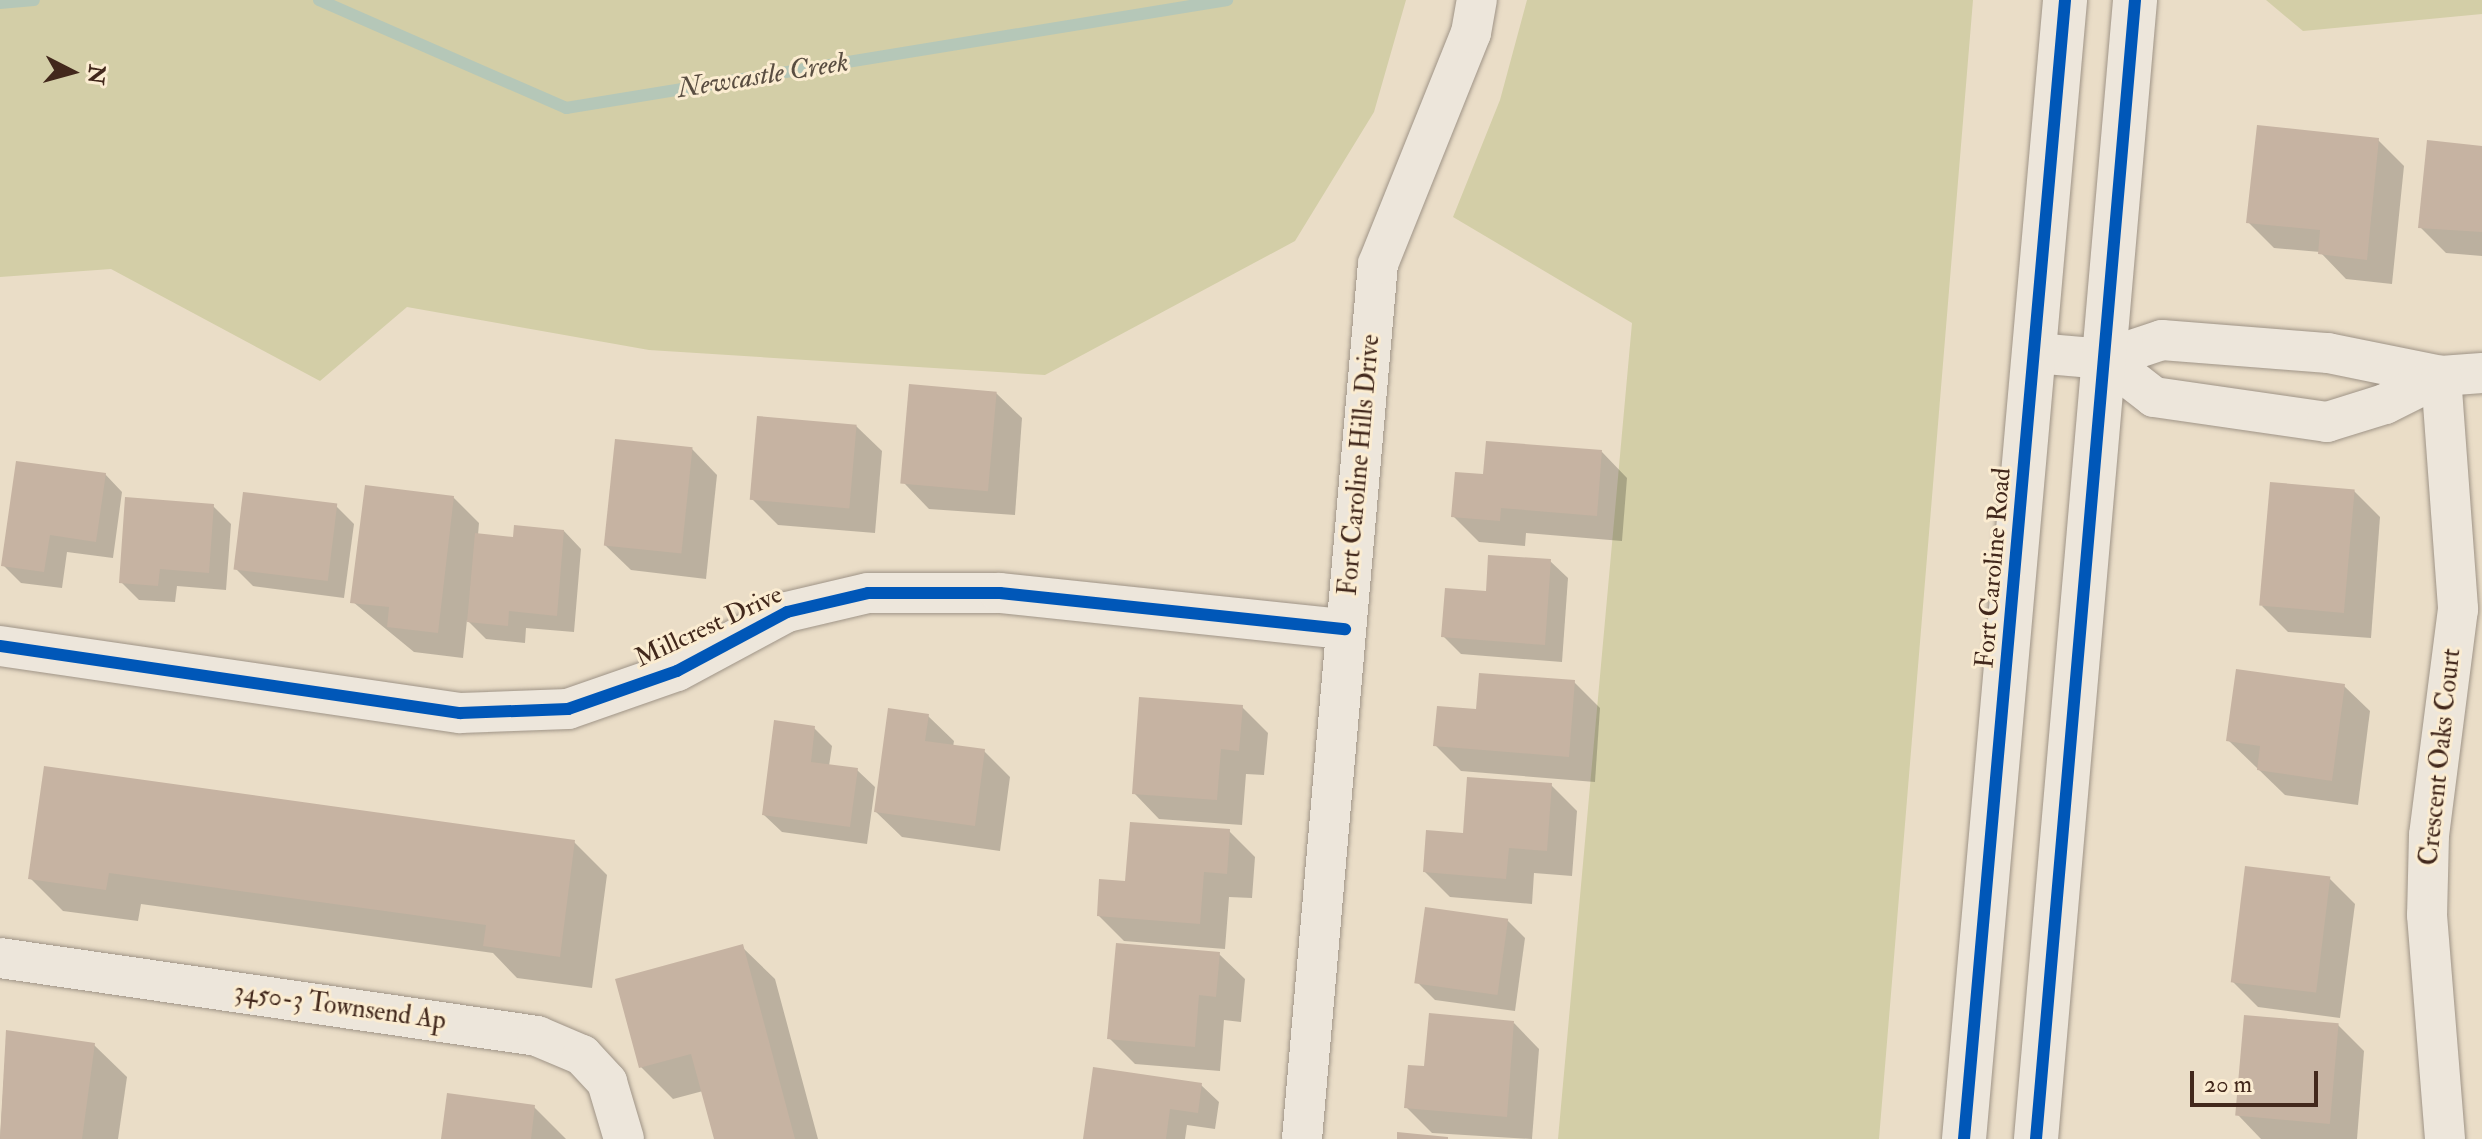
<!DOCTYPE html>
<html>
<head>
<meta charset="utf-8">
<style>
  body { margin:0 }
  #map { position:relative; width:2482px; height:1139px; overflow:hidden; background:#eaddc7; font-family:"IM FELL Double Pica",serif }
  div>[style] { position:absolute }
  .green>* { inset:0; background:#d3cea7 }
  .shadow>* { inset:0; background:#0003 }
  .stream>* { height:12px; margin:-6px; padding:0 6px; transform-origin:6px; border-radius:6px; background:#b5c7b8 }
  .building>* { inset:0; background:#c6b3a2; transform-origin:0 0 }
  .roads { filter:drop-shadow(0 0 2px #9f9487) drop-shadow(0 0 2px #9f9487) }
  .street>* { height:40px; margin:-20px; padding:0 20px; transform-origin:20px; border-radius:20px; background:#ede6db }
  .secondary>* { height:44px; margin:-22px; padding:0 22px; transform-origin:22px; border-radius:22px; background:#ede6db }
  .cycleway>* { height:12px; margin:-6px; padding:0 6px; transform-origin:6px; border-radius:6px; background:#0057b8 }
  span { translate:-50% -50%; white-space:nowrap; text-align:center; line-height:1.15; -webkit-text-stroke:6px #fbecd1; paint-order:stroke }
  .street-label { font-size:26px; color:#42281c }
  .water-label { font-size:28px; color:#594d41; font-style:italic }
  .north { position:absolute; left:32px; top:32px; width:80px; height:80px; -webkit-text-stroke:6px #fbecd1; paint-order:stroke; rotate:96deg; font-size:22px; font-weight:700; line-height:32px; text-align:center; color:#42281c }
  .north::after { content:''; display:block; margin:auto; width:28px; height:36px; background:#42281c; clip-path:polygon(50% 0,100% 100%,50% 72%,0 100%) }
  .scale { position:absolute; left:2190px; top:1071px; width:128px; height:36px; box-sizing:border-box; border:4px solid #42281c; border-top:0; padding-left:10px; font-size:24px; line-height:28px; white-space:nowrap; color:#42281c; -webkit-text-stroke:6px #fbecd1; paint-order:stroke }
</style>
</head>
<body>
<div id="map">
  <div class="green">
    <div style="clip-path:polygon(0 0,1406px 0,1374px 112px,1295px 241px,1045px 375px,649px 350px,407px 307px,320px 381px,111px 269px,0 277px)"></div>
    <div style="clip-path:polygon(1527px 0,1973px 0,1879px 1139px,1558px 1139px,1632px 323px,1453px 217px,1500px 100px)"></div>
    <div style="clip-path:polygon(2266px 0,2482px 0,2482px 14px,2303px 31px)"></div>
  </div>
  <div class="shadow">
    <div style="clip-path:polygon(2378px 140px,2404px 166px,2392px 284px,2346px 279px,2320px 252px,2274px 248px,2248px 222px)"></div>
    <div style="clip-path:polygon(2482px 148px,2482px 256px,2446px 253px,2420px 227px)"></div>
    <div style="clip-path:polygon(996px 393px,1022px 418px,1015px 515px,929px 509px,904px 483px)"></div>
    <div style="clip-path:polygon(856px 426px,882px 451px,875px 533px,778px 525px,752px 499px)"></div>
    <div style="clip-path:polygon(692px 449px,717px 475px,706px 579px,631px 570px,605px 545px)"></div>
    <div style="clip-path:polygon(1602px 452px,1627px 478px,1622px 541px,1526px 533px,1525px 546px,1479px 542px,1453px 516px,1485px 476px)"></div>
    <div style="clip-path:polygon(105px 474px,122px 492px,113px 558px,67px 552px,62px 588px,21px 583px,3px 565px)"></div>
    <div style="clip-path:polygon(2354px 491px,2380px 517px,2371px 638px,2288px 632px,2262px 606px)"></div>
    <div style="clip-path:polygon(453px 497px,479px 523px,478px 535px,515px 539px,564px 531px,581px 549px,574px 632px,526px 628px,525px 643px,486px 639px,467px 620px,463px 658px,414px 652px,353px 602px)"></div>
    <div style="clip-path:polygon(213px 506px,231px 524px,226px 590px,177px 586px,175px 602px,139px 600px,121px 582px)"></div>
    <div style="clip-path:polygon(336px 506px,354px 524px,344px 598px,253px 586px,235px 568px)"></div>
    <div style="clip-path:polygon(1550px 561px,1568px 578px,1562px 662px,1461px 654px,1443px 636px,1488px 593px)"></div>
    <div style="clip-path:polygon(1574px 682px,1600px 708px,1595px 782px,1461px 771px,1435px 745px,1478px 711px)"></div>
    <div style="clip-path:polygon(2344px 686px,2370px 711px,2358px 805px,2285px 795px,2228px 740px)"></div>
    <div style="clip-path:polygon(1242px 707px,1268px 733px,1264px 775px,1246px 774px,1242px 825px,1159px 819px,1134px 793px)"></div>
    <div style="clip-path:polygon(928px 716px,954px 741px,953px 747px,984px 751px,1010px 777px,1000px 851px,902px 837px,876px 812px)"></div>
    <div style="clip-path:polygon(814px 728px,832px 746px,829px 766px,857px 770px,875px 787px,867px 844px,782px 832px,764px 815px)"></div>
    <div style="clip-path:polygon(46px 768px,574px 842px,607px 875px,592px 988px,517px 978px,493px 953px,141px 904px,138px 921px,63px 911px,30px 878px)"></div>
    <div style="clip-path:polygon(1551px 785px,1577px 811px,1572px 876px,1534px 873px,1532px 904px,1450px 897px,1425px 872px,1465px 835px)"></div>
    <div style="clip-path:polygon(1229px 831px,1255px 857px,1252px 898px,1229px 897px,1225px 949px,1124px 941px,1099px 916px,1127px 883px)"></div>
    <div style="clip-path:polygon(2329px 878px,2355px 904px,2340px 1018px,2258px 1007px,2232px 981px)"></div>
    <div style="clip-path:polygon(1507px 920px,1525px 938px,1515px 1011px,1435px 1000px,1417px 982px)"></div>
    <div style="clip-path:polygon(742px 947px,775px 979px,818px 1139px,716px 1139px,703px 1091px,673px 1099px,641px 1067px)"></div>
    <div style="clip-path:polygon(1219px 954px,1245px 979px,1241px 1022px,1224px 1020px,1220px 1071px,1135px 1064px,1109px 1038px)"></div>
    <div style="clip-path:polygon(1514px 1023px,1539px 1049px,1532px 1139px,1432px 1133px,1406px 1107px,1426px 1069px)"></div>
    <div style="clip-path:polygon(2338px 1025px,2364px 1051px,2357px 1139px,2261px 1139px,2238px 1115px)"></div>
    <div style="clip-path:polygon(7px 1032px,94px 1045px,127px 1077px,118px 1139px,0 1139px)"></div>
    <div style="clip-path:polygon(1201px 1085px,1219px 1102px,1215px 1129px,1187px 1125px,1185px 1139px,1085px 1139px)"></div>
    <div style="clip-path:polygon(534px 1107px,566px 1139px,443px 1139px)"></div>
  </div>
  <div class="stream">
    <div style="left:319px;top:0;width:270px;rotate:23.6deg"></div>
    <div style="left:566px;top:108px;width:670px;rotate:-9.28deg"></div>
    <div style="left:0;top:3px;width:34px;rotate:-5deg"></div>
  </div>
  <div class="building">
    <div style="clip-path:polygon(2257px 125px,2379px 138px,2367px 260px,2318px 254px,2320px 230px,2246px 223px)"></div>
    <div style="clip-path:polygon(2427px 140px,2482px 146px,2482px 232px,2418px 228px)"></div>
    <div style="left:909px;top:384px;width:88px;height:100px;rotate:5deg"></div>
    <div style="left:757px;top:416px;width:100px;height:84px;rotate:5deg"></div>
    <div style="left:615px;top:439px;width:78px;height:107px;rotate:6deg"></div>
    <div style="clip-path:polygon(1486px 441px,1602px 450px,1597px 516px,1501px 508px,1500px 521px,1451px 517px,1455px 472px,1483px 474px)"></div>
    <div style="clip-path:polygon(16px 461px,106px 473px,96px 542px,50px 535px,44px 572px,1px 566px)"></div>
    <div style="left:2270px;top:482px;width:85px;height:124px;rotate:5deg"></div>
    <div style="clip-path:polygon(365px 485px,454px 496px,438px 633px,387px 627px,389px 607px,350px 603px)"></div>
    <div style="left:243px;top:492px;width:95px;height:78px;rotate:7deg"></div>
    <div style="clip-path:polygon(125px 497px,214px 504px,209px 573px,160px 569px,158px 586px,119px 583px)"></div>
    <div style="clip-path:polygon(514px 525px,564px 530px,557px 616px,509px 611px,508px 626px,467px 622px,475px 533px,513px 537px)"></div>
    <div style="clip-path:polygon(1488px 555px,1551px 559px,1545px 645px,1441px 637px,1445px 588px,1486px 591px)"></div>
    <div style="clip-path:polygon(2236px 669px,2345px 684px,2332px 781px,2257px 770px,2260px 746px,2226px 741px)"></div>
    <div style="clip-path:polygon(1479px 673px,1575px 680px,1569px 757px,1433px 746px,1437px 706px,1476px 709px)"></div>
    <div style="clip-path:polygon(1139px 697px,1243px 705px,1239px 751px,1221px 749px,1217px 800px,1132px 794px)"></div>
    <div style="clip-path:polygon(888px 708px,929px 714px,925px 741px,985px 749px,975px 826px,874px 812px)"></div>
    <div style="clip-path:polygon(774px 720px,815px 726px,811px 762px,858px 768px,850px 827px,762px 815px)"></div>
    <div style="clip-path:polygon(44px 766px,575px 840px,560px 957px,483px 946px,486px 925px,109px 873px,106px 890px,28px 879px)"></div>
    <div style="clip-path:polygon(1467px 777px,1552px 783px,1547px 851px,1509px 848px,1506px 879px,1423px 872px,1426px 830px,1463px 833px)"></div>
    <div style="clip-path:polygon(1130px 822px,1230px 829px,1227px 874px,1204px 872px,1200px 924px,1097px 916px,1099px 879px,1125px 881px)"></div>
    <div style="left:2245px;top:866px;width:86px;height:117px;rotate:7deg"></div>
    <div style="left:1425px;top:907px;width:84px;height:77px;rotate:8deg"></div>
    <div style="clip-path:polygon(1116px 943px,1220px 952px,1216px 997px,1199px 995px,1195px 1047px,1107px 1039px)"></div>
    <div style="clip-path:polygon(743px 944px,795px 1139px,714px 1139px,691px 1054px,639px 1068px,615px 979px)"></div>
    <div style="clip-path:polygon(1429px 1013px,1514px 1021px,1507px 1117px,1404px 1108px,1408px 1065px,1424px 1066px)"></div>
    <div style="left:2244px;top:1015px;width:95px;height:101px;rotate:5deg"></div>
    <div style="clip-path:polygon(6px 1030px,95px 1043px,82px 1139px,0 1139px)"></div>
    <div style="clip-path:polygon(1093px 1067px,1202px 1083px,1198px 1113px,1170px 1109px,1166px 1139px,1083px 1139px)"></div>
    <div style="clip-path:polygon(447px 1093px,535px 1105px,531px 1139px,441px 1139px)"></div>
    <div style="clip-path:polygon(1397px 1132px,1448px 1137px,1448px 1139px,1397px 1139px)"></div>
  </div>
  <div class="roads">
    <div class="street">
      <div style="left:2035px;top:353px;width:70px;rotate:4.9deg"></div>
      <div style="left:2105px;top:359px;width:60px;rotate:-18.4deg"></div>
      <div style="left:2162px;top:340px;width:167px;rotate:4.5deg"></div>
      <div style="left:2328px;top:353px;width:115px;rotate:11.5deg"></div>
      <div style="left:2441px;top:376px;width:41px;rotate:-4.2deg"></div>
      <div style="left:2105px;top:359px;width:62px;rotate:37.8deg"></div>
      <div style="left:2154px;top:397px;width:175px;rotate:8.2deg"></div>
      <div style="left:2327px;top:422px;width:61px;rotate:-17.2deg"></div>
      <div style="left:2385px;top:404px;width:63px;rotate:-26.6deg"></div>
      <div style="left:2441px;top:376px;width:234px;rotate:85.8deg"></div>
      <div style="left:2458px;top:609px;width:228px;rotate:97.3deg"></div>
      <div style="left:2429px;top:835px;width:80px;rotate:91.4deg"></div>
      <div style="left:2427px;top:915px;width:225px;rotate:85.4deg"></div>
      <div style="left:0;top:646px;width:465px;rotate:8.3deg"></div>
      <div style="left:460px;top:713px;width:108px;rotate:-2.1deg"></div>
      <div style="left:568px;top:709px;width:115px;rotate:-19.2deg"></div>
      <div style="left:677px;top:671px;width:125px;rotate:-28.2deg"></div>
      <div style="left:787px;top:612px;width:83px;rotate:-13.2deg"></div>
      <div style="left:868px;top:593px;width:132px"></div>
      <div style="left:1000px;top:593px;width:347px;rotate:6deg"></div>
      <div style="left:0;top:958px;width:543px;rotate:8.26deg"></div>
      <div style="left:537px;top:1036px;width:49px;rotate:22.9deg"></div>
      <div style="left:582px;top:1055px;width:37px;rotate:47deg"></div>
      <div style="left:607px;top:1082px;width:59px;rotate:73.4deg"></div>
      <div style="left:1302px;top:1139px;width:878px;rotate:-85.04deg"></div>
      <div style="left:1378px;top:264px;width:249px;rotate:-68.1deg"></div>
      <div style="left:1471px;top:33px;width:34px;rotate:-80deg"></div>
    </div>
    <div class="secondary">
      <div style="left:1964px;top:1139px;width:1143px;rotate:-84.93deg"></div>
      <div style="left:2036px;top:1139px;width:1143px;rotate:-85.03deg"></div>
    </div>
  </div>
  <div class="cycleway">
    <div style="left:0;top:646px;width:465px;rotate:8.3deg"></div>
    <div style="left:460px;top:713px;width:108px;rotate:-2.1deg"></div>
    <div style="left:568px;top:709px;width:115px;rotate:-19.2deg"></div>
    <div style="left:677px;top:671px;width:125px;rotate:-28.2deg"></div>
    <div style="left:787px;top:612px;width:83px;rotate:-13.2deg"></div>
    <div style="left:868px;top:593px;width:132px"></div>
    <div style="left:1000px;top:593px;width:347px;rotate:6deg"></div>
    <div style="left:1964px;top:1139px;width:1143px;rotate:-84.93deg"></div>
    <div style="left:2036px;top:1139px;width:1143px;rotate:-85.03deg"></div>
  </div>
  <div class="street-label">
    <span style="left:1360px;top:465px;rotate:-85deg">Fort Caroline Hills Drive</span>
    <span style="left:1994px;top:568px;rotate:-85deg">Fort Caroline Road</span>
    <span style="left:709px;top:627px;rotate:-25deg">Millcrest Drive</span>
    <span style="left:2441px;top:757px;rotate:-84deg">Crescent Oaks Court</span>
    <span style="left:340px;top:1007px;rotate:8deg">3450-3 Townsend Ap</span>
  </div>
  <div class="water-label">
    <span style="left:763px;top:76px;rotate:-9deg">Newcastle Creek</span>
  </div>
  <div class="north">N</div>
  <div class="scale">20 m</div>
</div>
</body>
</html>
